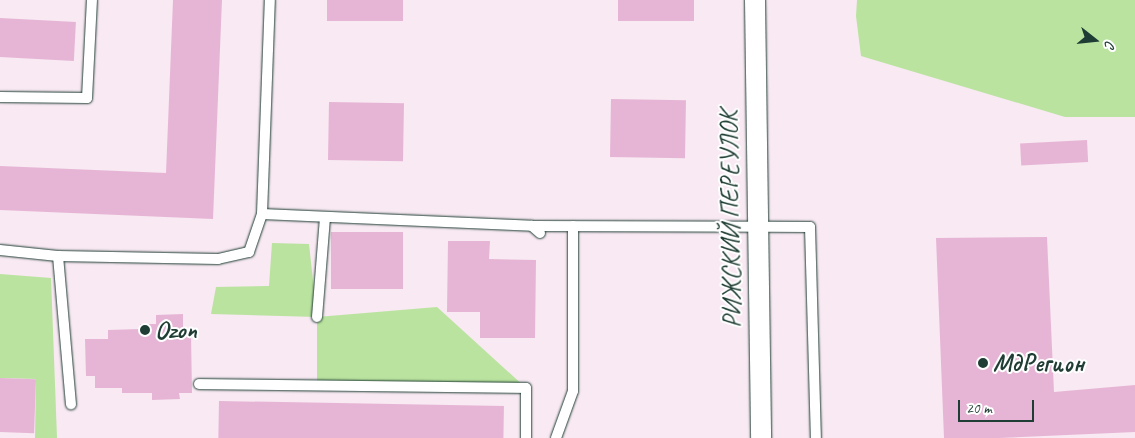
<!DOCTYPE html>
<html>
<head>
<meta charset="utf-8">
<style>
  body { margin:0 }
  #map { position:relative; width:1135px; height:438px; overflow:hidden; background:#f8e9f2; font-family:Caveat,sans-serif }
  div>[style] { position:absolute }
  .green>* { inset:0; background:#bae39f }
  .building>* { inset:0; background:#e6b5d5; transform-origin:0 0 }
  .roads { filter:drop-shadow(0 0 1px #1f3d34) drop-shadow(0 0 1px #1f3d34) }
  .service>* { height:10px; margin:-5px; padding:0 5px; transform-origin:5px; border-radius:5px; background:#fff }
  .minor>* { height:20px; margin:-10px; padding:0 10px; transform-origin:10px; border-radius:10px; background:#fff }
  .dots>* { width:14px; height:14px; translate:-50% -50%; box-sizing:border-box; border:2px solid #fff; border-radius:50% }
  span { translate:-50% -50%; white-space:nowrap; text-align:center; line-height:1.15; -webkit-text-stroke:4px #fff; paint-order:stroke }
  .street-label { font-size:25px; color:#1f3d34 }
  .poi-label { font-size:25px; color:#1f3d34; font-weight:700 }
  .left { translate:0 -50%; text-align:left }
  .north { position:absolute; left:1070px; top:15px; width:50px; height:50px; -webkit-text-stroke:4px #fff; paint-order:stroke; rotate:106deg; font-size:14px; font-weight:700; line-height:20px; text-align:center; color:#1f3d34 }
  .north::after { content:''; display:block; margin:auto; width:18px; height:22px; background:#1f3d34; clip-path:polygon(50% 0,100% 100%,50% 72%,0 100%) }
  .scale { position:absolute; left:958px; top:400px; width:76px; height:22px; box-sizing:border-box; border:2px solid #1f3d34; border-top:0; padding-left:6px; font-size:15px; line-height:18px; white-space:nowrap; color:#1f3d34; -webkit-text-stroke:4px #fff; paint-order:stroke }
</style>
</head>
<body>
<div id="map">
  <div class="green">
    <div style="clip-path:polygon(857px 0,1135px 0,1135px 117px,1065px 117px,861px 56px,856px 16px)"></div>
    <div style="clip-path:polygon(272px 243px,309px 244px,317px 317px,437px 307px,526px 388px,317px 385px,317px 317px,211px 314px,216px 287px,269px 286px)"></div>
    <div style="clip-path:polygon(0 274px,51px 278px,57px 438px,35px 438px,36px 379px,0 378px)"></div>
  </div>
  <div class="building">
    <div style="clip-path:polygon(173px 0,222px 0,213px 219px,0 210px,0 166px,166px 173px)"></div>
    <div style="left:327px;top:0;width:76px;height:21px"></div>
    <div style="left:618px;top:0;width:76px;height:21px"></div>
    <div style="left:0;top:18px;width:76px;height:39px;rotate:3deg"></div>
    <div style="left:611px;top:99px;width:75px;height:58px;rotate:1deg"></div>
    <div style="left:329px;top:102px;width:75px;height:58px;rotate:1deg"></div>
    <div style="left:1087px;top:140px;width:22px;height:67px;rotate:87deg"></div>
    <div style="left:331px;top:232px;width:72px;height:57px"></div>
    <div style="clip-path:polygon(1047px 237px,1054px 392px,1135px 385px,1135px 432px,999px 438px,944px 438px,936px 238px)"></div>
    <div style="clip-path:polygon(448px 241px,490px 241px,489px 259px,536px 260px,535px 338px,480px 338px,480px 312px,447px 312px)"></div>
    <div style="clip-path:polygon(183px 314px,183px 334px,191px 334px,192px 393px,179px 393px,180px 399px,152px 400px,152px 393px,122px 393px,122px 388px,95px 388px,95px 376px,86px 376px,85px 339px,108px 339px,108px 330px,140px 329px,140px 324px,156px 324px,156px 315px)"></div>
    <div style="left:0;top:378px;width:36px;height:54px;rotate:2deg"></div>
    <div style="left:219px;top:401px;width:285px;height:37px;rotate:1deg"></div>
  </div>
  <div class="roads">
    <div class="service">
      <div style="left:0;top:97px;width:87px;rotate:0.7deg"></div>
      <div style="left:87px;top:98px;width:98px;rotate:-87.1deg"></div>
      <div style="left:262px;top:214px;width:270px;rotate:2.5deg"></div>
      <div style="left:540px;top:233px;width:11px;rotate:-139deg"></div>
      <div style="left:532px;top:226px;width:278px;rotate:0.2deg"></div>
      <div style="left:810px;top:227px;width:211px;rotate:88.4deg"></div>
      <div style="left:0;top:250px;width:58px;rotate:5.9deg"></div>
      <div style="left:58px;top:256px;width:160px;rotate:1.1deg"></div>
      <div style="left:218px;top:259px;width:32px;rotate:-13deg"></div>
      <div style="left:249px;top:252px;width:40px;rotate:-71.1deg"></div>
      <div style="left:262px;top:214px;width:214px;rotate:-87.9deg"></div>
      <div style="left:58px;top:256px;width:149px;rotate:85deg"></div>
      <div style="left:317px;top:317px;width:99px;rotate:-85.4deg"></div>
      <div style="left:199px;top:384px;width:327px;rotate:0.7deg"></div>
      <div style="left:526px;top:388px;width:50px;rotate:90deg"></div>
      <div style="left:556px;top:438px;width:50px;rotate:-70.1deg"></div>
      <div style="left:573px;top:391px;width:165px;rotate:-90deg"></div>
    </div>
    <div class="minor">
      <div style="left:755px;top:0;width:438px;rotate:89.2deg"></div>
    </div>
  </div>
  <div class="dots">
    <div style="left:145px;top:330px;background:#1f3d34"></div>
    <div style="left:983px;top:363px;background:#1f3d34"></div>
  </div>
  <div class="street-label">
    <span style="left:731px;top:219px;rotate:-91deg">РИЖСКИЙ ПЕРЕУЛОК</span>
  </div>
  <div class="poi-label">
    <span class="left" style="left:155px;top:330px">Ozon</span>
    <span class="left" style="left:993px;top:363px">МдРегион</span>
  </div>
  <div class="north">С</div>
  <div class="scale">20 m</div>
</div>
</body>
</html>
